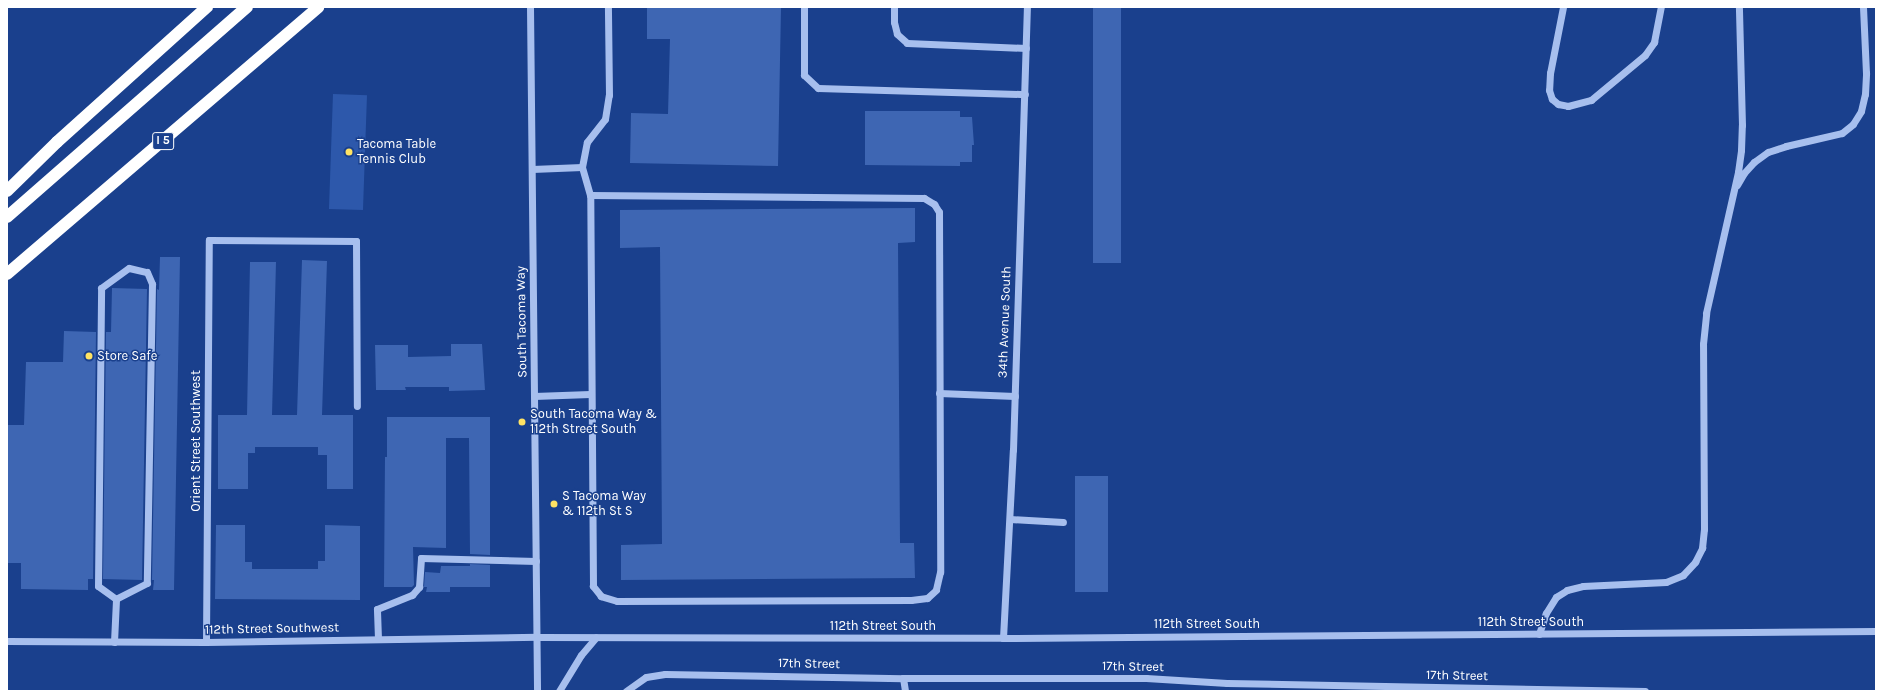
<!DOCTYPE html>
<html>
<head>
<meta charset="utf-8">
<style>
  body { margin:0 }
  #map { position:relative; width:1883px; height:698px; overflow:hidden; background:#1a408d; font-family:Karla,sans-serif }
  div>[style] { position:absolute }
  .green>* { inset:0; background:#2d58ab; transform-origin:0 0 }
  .building>* { inset:0; background:#3e66b3; transform-origin:0 0 }
  .minor>* { height:7px; margin:-3.5px; padding:0 3.5px; transform-origin:3.5px; border-radius:3.5px; background:#a7bfee }
  .highway>* { height:12px; margin:-6px; padding:0 6px; transform-origin:6px; border-radius:6px; background:#fff }
  .dots>* { width:11px; height:11px; translate:-50% -50%; box-sizing:border-box; border:2px solid #1a408d; border-radius:50% }
  span { translate:-50% -50%; white-space:nowrap; text-align:center; line-height:1.15; -webkit-text-stroke:3px #1a408d; paint-order:stroke }
  .shield-label span { padding:1px 3px; background:#1a408d; border:1px solid; border-radius:3px; -webkit-text-stroke-width:0 }
  .shield-label { font-size:12px; color:#fff; font-weight:700 }
  .poi-label { font-size:13px; color:#fff }
  .left { translate:0 -50%; text-align:left }
  .street-label { font-size:13px; color:#fff }
  .frame { position:absolute; inset:0; border:8px solid #fff; pointer-events:none }
</style>
</head>
<body>
<div id="map">
  <div class="green">
    <div style="left:333px;top:94px;width:34px;height:115px;rotate:2deg"></div>
  </div>
  <div class="building">
    <div style="clip-path:polygon(647px 7px,781px 7px,778px 166px,630px 163px,631px 113px,668px 114px,670px 39px,647px 39px)"></div>
    <div style="left:1093px;top:7px;width:28px;height:256px"></div>
    <div style="clip-path:polygon(865px 111px,960px 111px,960px 117px,972px 117px,974px 145px,972px 145px,972px 162px,960px 162px,960px 166px,865px 165px)"></div>
    <div style="clip-path:polygon(915px 208px,915px 242px,898px 243px,900px 543px,914px 543px,915px 578px,621px 580px,621px 545px,662px 544px,660px 247px,620px 248px,620px 210px)"></div>
    <div style="clip-path:polygon(160px 257px,180px 257px,174px 590px,153px 590px,154px 580px,152px 580px,157px 289px,159px 290px)"></div>
    <div style="clip-path:polygon(302px 260px,327px 261px,322px 415px,353px 415px,353px 489px,327px 489px,327px 455px,318px 455px,318px 447px,255px 447px,255px 453px,248px 453px,248px 489px,218px 489px,218px 415px,247px 415px,250px 262px,276px 262px,272px 415px,297px 415px)"></div>
    <div style="clip-path:polygon(112px 288px,147px 289px,142px 580px,103px 579px,106px 332px,111px 332px)"></div>
    <div style="clip-path:polygon(64px 331px,96px 332px,93px 579px,88px 579px,88px 590px,21px 589px,21px 563px,7px 563px,7px 425px,24px 425px,26px 362px,63px 362px)"></div>
    <div style="clip-path:polygon(451px 344px,482px 344px,485px 390px,449px 391px,449px 387px,405px 387px,406px 390px,376px 390px,375px 345px,408px 345px,408px 357px,451px 356px)"></div>
    <div style="clip-path:polygon(387px 417px,490px 417px,490px 555px,470px 554px,469px 438px,446px 438px,446px 548px,413px 547px,414px 585px,412px 587px,384px 587px,385px 457px,387px 457px)"></div>
    <div style="left:1075px;top:476px;width:33px;height:116px"></div>
    <div style="clip-path:polygon(216px 525px,245px 525px,245px 562px,252px 562px,252px 569px,318px 569px,318px 561px,325px 561px,325px 525px,360px 526px,360px 600px,215px 599px)"></div>
    <div style="clip-path:polygon(470px 564px,490px 565px,490px 587px,450px 587px,450px 592px,426px 592px,427px 587px,424px 587px,425px 572px,440px 573px,441px 566px,470px 566px)"></div>
  </div>
  <div class="minor">
    <div style="left:530px;top:7px;width:684px;rotate:89.41deg"></div>
    <div style="left:804px;top:7px;width:68px;rotate:90deg"></div>
    <div style="left:804px;top:75px;width:19px;rotate:43deg"></div>
    <div style="left:818px;top:88px;width:207px;rotate:1.7deg"></div>
    <div style="left:894px;top:7px;width:15px;rotate:90deg"></div>
    <div style="left:894px;top:22px;width:12px;rotate:76deg"></div>
    <div style="left:897px;top:34px;width:13px;rotate:42deg"></div>
    <div style="left:907px;top:43px;width:119px;rotate:2.4deg"></div>
    <div style="left:1563px;top:7px;width:67px;rotate:101.1deg"></div>
    <div style="left:1550px;top:73px;width:17px;rotate:93deg"></div>
    <div style="left:1549px;top:90px;width:9px;rotate:72deg"></div>
    <div style="left:1552px;top:99px;width:8px;rotate:40deg"></div>
    <div style="left:1558px;top:104px;width:10px;rotate:11deg"></div>
    <div style="left:1568px;top:106px;width:24px;rotate:-15deg"></div>
    <div style="left:1591px;top:100px;width:70px;rotate:-39.8deg"></div>
    <div style="left:1645px;top:55px;width:16px;rotate:-55deg"></div>
    <div style="left:1654px;top:42px;width:36px;rotate:-79deg"></div>
    <div style="left:532px;top:169px;width:50px;rotate:-2.3deg"></div>
    <div style="left:1737px;top:185px;width:14px;rotate:-60deg"></div>
    <div style="left:1744px;top:173px;width:15px;rotate:-48deg"></div>
    <div style="left:1754px;top:162px;width:17px;rotate:-36deg"></div>
    <div style="left:1768px;top:152px;width:19px;rotate:-18deg"></div>
    <div style="left:1786px;top:146px;width:57px;rotate:-13.1deg"></div>
    <div style="left:1842px;top:133px;width:14px;rotate:-39deg"></div>
    <div style="left:1853px;top:124px;width:15px;rotate:-58deg"></div>
    <div style="left:1861px;top:111px;width:17px;rotate:-77deg"></div>
    <div style="left:1865px;top:94px;width:21px;rotate:-87deg"></div>
    <div style="left:1866px;top:73px;width:66px;rotate:-92.6deg"></div>
    <div style="left:590px;top:195px;width:334px;rotate:0.5deg"></div>
    <div style="left:924px;top:198px;width:12px;rotate:31deg"></div>
    <div style="left:934px;top:204px;width:9px;rotate:58deg"></div>
    <div style="left:939px;top:212px;width:360px;rotate:89.8deg"></div>
    <div style="left:940px;top:572px;width:18px;rotate:103deg"></div>
    <div style="left:936px;top:590px;width:12px;rotate:138deg"></div>
    <div style="left:927px;top:598px;width:16px;rotate:173deg"></div>
    <div style="left:911px;top:600px;width:294px;rotate:179.8deg"></div>
    <div style="left:617px;top:601px;width:17px;rotate:-163deg"></div>
    <div style="left:601px;top:596px;width:13px;rotate:-129deg"></div>
    <div style="left:593px;top:586px;width:391px;rotate:-90.4deg"></div>
    <div style="left:590px;top:195px;width:29px;rotate:-106deg"></div>
    <div style="left:582px;top:167px;width:25px;rotate:-79deg"></div>
    <div style="left:587px;top:142px;width:29px;rotate:-52deg"></div>
    <div style="left:605px;top:119px;width:24px;rotate:-81deg"></div>
    <div style="left:609px;top:95px;width:88px;rotate:-90.7deg"></div>
    <div style="left:129px;top:268px;width:18px;rotate:13deg"></div>
    <div style="left:147px;top:272px;width:13px;rotate:67deg"></div>
    <div style="left:152px;top:284px;width:299px;rotate:91deg"></div>
    <div style="left:147px;top:583px;width:35px;rotate:153deg"></div>
    <div style="left:116px;top:599px;width:22px;rotate:-144deg"></div>
    <div style="left:98px;top:586px;width:298px;rotate:-89.4deg"></div>
    <div style="left:101px;top:288px;width:34px;rotate:-36deg"></div>
    <div style="left:939px;top:393px;width:76px;rotate:2.3deg"></div>
    <div style="left:534px;top:396px;width:56px;rotate:-2deg"></div>
    <div style="left:1010px;top:519px;width:53px;rotate:3.2deg"></div>
    <div style="left:1539px;top:634px;width:22px;rotate:-72deg"></div>
    <div style="left:1546px;top:613px;width:19px;rotate:-58deg"></div>
    <div style="left:1556px;top:597px;width:13px;rotate:-32deg"></div>
    <div style="left:1567px;top:590px;width:16px;rotate:-14deg"></div>
    <div style="left:1583px;top:586px;width:83px;rotate:-2.8deg"></div>
    <div style="left:1666px;top:582px;width:18px;rotate:-22deg"></div>
    <div style="left:1683px;top:575px;width:18px;rotate:-47deg"></div>
    <div style="left:1695px;top:562px;width:16px;rotate:-63deg"></div>
    <div style="left:1702px;top:548px;width:19px;rotate:-84deg"></div>
    <div style="left:1704px;top:529px;width:185px;rotate:-90.3deg"></div>
    <div style="left:1703px;top:344px;width:31px;rotate:-84deg"></div>
    <div style="left:1706px;top:313px;width:145px;rotate:-77.2deg"></div>
    <div style="left:1738px;top:172px;width:22px;rotate:-82deg"></div>
    <div style="left:1741px;top:150px;width:25px;rotate:-88deg"></div>
    <div style="left:1742px;top:125px;width:118px;rotate:-91.5deg"></div>
    <div style="left:1003px;top:638px;width:188px;rotate:-87deg"></div>
    <div style="left:1013px;top:450px;width:443px;rotate:-88.2deg"></div>
    <div style="left:378px;top:639px;width:30px;rotate:-92deg"></div>
    <div style="left:377px;top:609px;width:38px;rotate:-22deg"></div>
    <div style="left:412px;top:595px;width:11px;rotate:-49deg"></div>
    <div style="left:419px;top:587px;width:29px;rotate:-86deg"></div>
    <div style="left:421px;top:558px;width:115px;rotate:1.5deg"></div>
    <div style="left:7px;top:641px;width:199px;rotate:0.3deg"></div>
    <div style="left:206px;top:642px;width:332px;rotate:-0.9deg"></div>
    <div style="left:538px;top:637px;width:465px;rotate:0.1deg"></div>
    <div style="left:1003px;top:638px;width:873px;rotate:-0.46deg"></div>
    <div style="left:114px;top:642px;width:43px;rotate:-87.3deg"></div>
    <div style="left:206px;top:642px;width:402px;rotate:-89.6deg"></div>
    <div style="left:209px;top:240px;width:147px;rotate:0.4deg"></div>
    <div style="left:356px;top:241px;width:165px;rotate:89.7deg"></div>
    <div style="left:903px;top:678px;width:13px;rotate:81deg"></div>
    <div style="left:559px;top:691px;width:42px;rotate:-58.6deg"></div>
    <div style="left:581px;top:655px;width:23px;rotate:-50deg"></div>
    <div style="left:626px;top:691px;width:24px;rotate:-35deg"></div>
    <div style="left:646px;top:677px;width:19px;rotate:-9deg"></div>
    <div style="left:665px;top:674px;width:238px;rotate:1deg"></div>
    <div style="left:903px;top:678px;width:243px"></div>
    <div style="left:1146px;top:678px;width:81px;rotate:3.5deg"></div>
    <div style="left:1227px;top:683px;width:418px;rotate:1.1deg"></div>
  </div>
  <div class="highway">
    <div style="left:7px;top:191px;width:70px;rotate:-44.4deg"></div>
    <div style="left:57px;top:142px;width:202px;rotate:-42deg"></div>
    <div style="left:7px;top:217px;width:319px;rotate:-41.2deg"></div>
    <div style="left:7px;top:274px;width:410px;rotate:-40.6deg"></div>
  </div>
  <div class="dots">
    <div style="left:349px;top:152px;background:#ffe364"></div>
    <div style="left:89px;top:356px;background:#ffe364"></div>
    <div style="left:522px;top:422px;background:#ffe364"></div>
    <div style="left:554px;top:504px;background:#ffe364"></div>
  </div>
  <div class="shield-label">
    <span style="left:163px;top:141px">I 5</span>
  </div>
  <div class="poi-label">
    <span class="left" style="left:357px;top:152px">Tacoma Table<br>Tennis Club</span>
    <span class="left" style="left:97px;top:356px">Store Safe</span>
    <span class="left" style="left:530px;top:422px">South Tacoma Way &amp;<br>112th Street South</span>
    <span class="left" style="left:562px;top:504px">S Tacoma Way<br>&amp; 112th St S</span>
  </div>
  <div class="street-label">
    <span style="left:522px;top:322px;rotate:-91deg">South Tacoma Way</span>
    <span style="left:1005px;top:322px;rotate:-88deg">34th Avenue South</span>
    <span style="left:196px;top:441px;rotate:-90deg">Orient Street Southwest</span>
    <span style="left:1531px;top:622px">112th Street South</span>
    <span style="left:1207px;top:624px">112th Street South</span>
    <span style="left:883px;top:626px">112th Street South</span>
    <span style="left:272px;top:629px;rotate:-1deg">112th Street Southwest</span>
    <span style="left:809px;top:664px;rotate:1deg">17th Street</span>
    <span style="left:1133px;top:667px;rotate:1deg">17th Street</span>
    <span style="left:1457px;top:676px;rotate:1deg">17th Street</span>
  </div>
  <div class="frame"></div>
</div>
</body>
</html>
